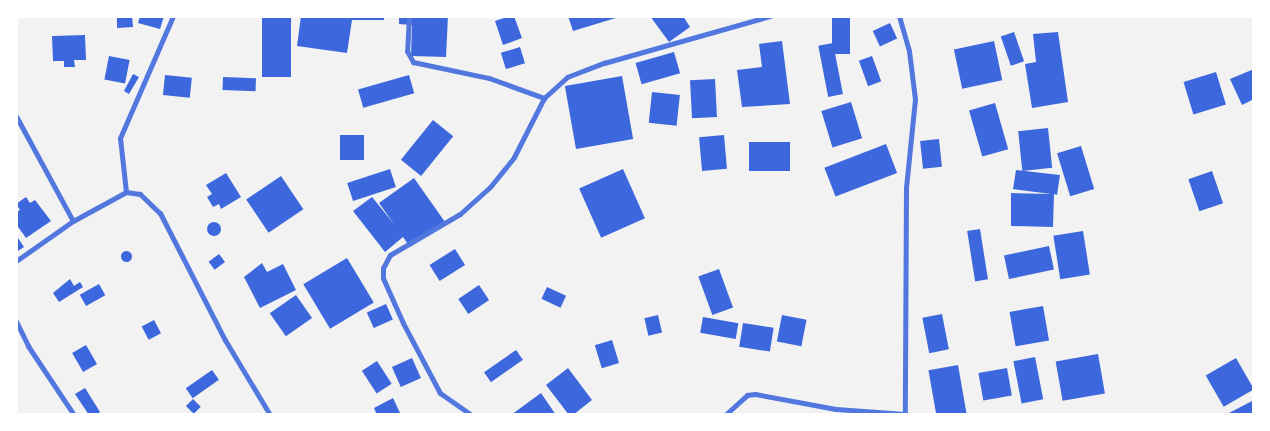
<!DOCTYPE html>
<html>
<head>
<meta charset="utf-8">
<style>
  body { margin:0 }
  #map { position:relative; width:1270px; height:431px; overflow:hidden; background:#f2f2f2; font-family:"PT Sans",sans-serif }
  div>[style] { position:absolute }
  .building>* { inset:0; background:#3d67dc; transform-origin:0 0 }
  .round { border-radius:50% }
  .minor>* { height:5px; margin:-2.5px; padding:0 2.5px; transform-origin:2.5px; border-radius:2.5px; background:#5277de }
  span { translate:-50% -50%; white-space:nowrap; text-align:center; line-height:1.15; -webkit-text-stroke:4px #fff; paint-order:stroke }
  .frame { position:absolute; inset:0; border:18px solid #fff; pointer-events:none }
</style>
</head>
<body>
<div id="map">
  <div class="building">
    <div style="clip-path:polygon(117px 16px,132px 16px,133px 27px,117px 28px)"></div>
    <div style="clip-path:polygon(140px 16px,164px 16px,160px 29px,138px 23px)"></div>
    <div style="left:262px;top:16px;width:29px;height:61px"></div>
    <div style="clip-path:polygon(301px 16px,384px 16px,384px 20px,352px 20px,347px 53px,297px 46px)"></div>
    <div style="clip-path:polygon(399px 16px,448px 16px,446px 57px,411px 56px,412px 25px,399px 24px)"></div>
    <div style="clip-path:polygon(510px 16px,514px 16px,522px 38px,503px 45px,495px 21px)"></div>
    <div style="clip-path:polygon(568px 16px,619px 16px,619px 17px,573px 31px)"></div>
    <div style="clip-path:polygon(650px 16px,683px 16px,690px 27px,669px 42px)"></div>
    <div style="left:832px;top:16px;width:18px;height:38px"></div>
    <div style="left:890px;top:23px;width:17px;height:19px;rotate:65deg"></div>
    <div style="left:1014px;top:32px;width:31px;height:14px;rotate:71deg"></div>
    <div style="clip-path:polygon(1058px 32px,1068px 102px,1032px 108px,1025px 64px,1036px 62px,1033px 34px)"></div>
    <div style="clip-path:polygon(85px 35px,86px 60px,74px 60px,75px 67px,64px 67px,64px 61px,53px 61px,52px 36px)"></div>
    <div style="clip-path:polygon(782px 41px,790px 104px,742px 107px,737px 70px,762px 67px,759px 44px)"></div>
    <div style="left:994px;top:41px;width:40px;height:41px;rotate:78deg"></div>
    <div style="left:833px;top:43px;width:52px;height:15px;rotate:79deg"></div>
    <div style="left:520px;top:47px;width:17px;height:20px;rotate:73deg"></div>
    <div style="left:674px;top:52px;width:22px;height:40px;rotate:74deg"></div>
    <div style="left:109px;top:56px;width:21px;height:24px;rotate:11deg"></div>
    <div style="left:872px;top:56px;width:27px;height:14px;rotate:70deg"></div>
    <div style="clip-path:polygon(1254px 69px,1254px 99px,1242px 105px,1230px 79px)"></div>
    <div style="left:1216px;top:72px;width:34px;height:34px;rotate:73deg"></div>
    <div style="clip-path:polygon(133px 74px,139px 77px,129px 94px,124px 91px)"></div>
    <div style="left:165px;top:75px;width:27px;height:20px;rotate:6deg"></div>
    <div style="left:409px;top:75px;width:19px;height:53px;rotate:74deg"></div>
    <div style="left:622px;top:76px;width:64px;height:58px;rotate:80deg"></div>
    <div style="left:223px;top:77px;width:33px;height:13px;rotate:2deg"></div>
    <div style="left:715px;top:79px;width:38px;height:25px;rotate:87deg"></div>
    <div style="left:652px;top:92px;width:28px;height:31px;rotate:6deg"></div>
    <div style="left:851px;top:102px;width:38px;height:31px;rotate:73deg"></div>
    <div style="left:995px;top:103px;width:48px;height:27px;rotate:74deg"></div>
    <div style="left:433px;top:120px;width:26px;height:51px;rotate:39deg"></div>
    <div style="left:1048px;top:128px;width:40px;height:30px;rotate:84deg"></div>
    <div style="left:340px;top:135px;width:24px;height:25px"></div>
    <div style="left:724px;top:135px;width:34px;height:25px;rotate:85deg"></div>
    <div style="left:939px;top:139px;width:28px;height:19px;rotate:84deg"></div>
    <div style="left:749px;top:142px;width:41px;height:29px"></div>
    <div style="left:886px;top:144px;width:31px;height:66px;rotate:69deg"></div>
    <div style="left:1081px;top:146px;width:45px;height:25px;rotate:73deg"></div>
    <div style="left:390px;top:169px;width:19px;height:45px;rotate:72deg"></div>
    <div style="left:623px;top:169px;width:54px;height:48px;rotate:66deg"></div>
    <div style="clip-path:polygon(1016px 170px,1060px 175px,1057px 195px,1054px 194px,1053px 227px,1011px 226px,1011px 193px,1051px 194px,1013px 189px)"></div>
    <div style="left:1212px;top:171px;width:34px;height:25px;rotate:71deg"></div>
    <div style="clip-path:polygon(226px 173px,241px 197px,221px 209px,219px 204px,213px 207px,207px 197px,212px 194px,206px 185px)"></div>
    <div style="left:281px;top:176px;width:40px;height:42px;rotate:56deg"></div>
    <div style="clip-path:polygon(414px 178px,445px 222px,410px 247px,403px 237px,385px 252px,353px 211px,372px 197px,394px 224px,379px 203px)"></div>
    <div style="clip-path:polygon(26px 197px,30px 203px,35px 200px,51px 221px,26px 238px,16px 224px,16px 212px,20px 210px,16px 204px)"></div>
    <div class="round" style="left:207px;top:222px;width:14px;height:14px"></div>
    <div style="left:980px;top:229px;width:51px;height:13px;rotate:81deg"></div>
    <div style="left:1083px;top:231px;width:44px;height:30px;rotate:81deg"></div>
    <div style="clip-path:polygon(16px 235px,24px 247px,16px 252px)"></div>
    <div style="left:1049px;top:246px;width:24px;height:46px;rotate:78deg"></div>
    <div style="left:455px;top:249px;width:19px;height:30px;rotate:58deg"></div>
    <div class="round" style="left:120.5px;top:250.5px;width:11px;height:11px"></div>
    <div style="left:219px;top:254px;width:10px;height:13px;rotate:53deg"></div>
    <div style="left:347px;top:258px;width:52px;height:51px;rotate:59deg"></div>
    <div style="clip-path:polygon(262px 263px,267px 272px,283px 264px,296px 290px,260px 308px,244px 277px)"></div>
    <div style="left:719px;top:269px;width:41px;height:22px;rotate:70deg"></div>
    <div style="clip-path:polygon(70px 279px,74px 286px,80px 282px,83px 287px,59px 302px,53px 293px)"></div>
    <div style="left:99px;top:284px;width:13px;height:22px;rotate:61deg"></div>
    <div style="left:479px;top:285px;width:18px;height:25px;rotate:56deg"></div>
    <div style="left:547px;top:287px;width:21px;height:13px;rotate:25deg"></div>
    <div style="left:296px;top:295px;width:28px;height:32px;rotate:55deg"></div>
    <div style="left:386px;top:304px;width:17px;height:21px;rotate:66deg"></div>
    <div style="left:1043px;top:306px;width:35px;height:34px;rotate:80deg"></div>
    <div style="left:942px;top:314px;width:36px;height:20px;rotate:79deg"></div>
    <div style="left:658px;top:315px;width:18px;height:14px;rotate:77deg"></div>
    <div style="left:782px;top:315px;width:25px;height:27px;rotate:11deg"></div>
    <div style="left:703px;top:317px;width:36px;height:16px;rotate:10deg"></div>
    <div style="left:154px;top:320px;width:15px;height:14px;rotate:62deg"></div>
    <div style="left:743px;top:323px;width:31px;height:24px;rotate:9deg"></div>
    <div style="left:612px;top:340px;width:24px;height:18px;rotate:73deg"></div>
    <div style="left:86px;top:345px;width:22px;height:16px;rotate:60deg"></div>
    <div style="left:516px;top:350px;width:12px;height:39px;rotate:55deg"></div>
    <div style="left:1098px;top:354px;width:40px;height:43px;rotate:80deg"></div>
    <div style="left:1035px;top:357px;width:43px;height:22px;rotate:79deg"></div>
    <div style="left:412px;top:358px;width:22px;height:22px;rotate:66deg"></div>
    <div style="left:1236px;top:358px;width:36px;height:35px;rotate:60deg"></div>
    <div style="left:377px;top:361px;width:27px;height:18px;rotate:57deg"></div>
    <div style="left:958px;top:365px;width:51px;height:30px;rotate:80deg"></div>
    <div style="clip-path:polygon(568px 368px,592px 400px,573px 415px,569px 415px,546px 385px)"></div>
    <div style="left:1007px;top:368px;width:28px;height:29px;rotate:80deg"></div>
    <div style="left:212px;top:370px;width:12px;height:32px;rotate:55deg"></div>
    <div style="clip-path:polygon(85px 388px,100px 412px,95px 415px,89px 415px,75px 394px)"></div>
    <div style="clip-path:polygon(541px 393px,556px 415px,511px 415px)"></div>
    <div style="clip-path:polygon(393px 398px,401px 415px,377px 415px,374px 408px)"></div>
    <div style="left:193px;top:399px;width:11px;height:10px;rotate:45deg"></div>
    <div style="clip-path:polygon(1254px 400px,1254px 415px,1225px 415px)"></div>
  </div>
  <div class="minor">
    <div style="left:409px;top:16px;width:35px;rotate:93deg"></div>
    <div style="left:407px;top:51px;width:13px;rotate:61deg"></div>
    <div style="left:413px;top:62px;width:78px;rotate:11.9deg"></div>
    <div style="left:489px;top:78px;width:59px;rotate:20deg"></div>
    <div style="left:899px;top:16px;width:36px;rotate:74deg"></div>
    <div style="left:909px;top:51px;width:48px;rotate:82.9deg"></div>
    <div style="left:915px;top:99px;width:88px;rotate:95.8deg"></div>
    <div style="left:906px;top:187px;width:228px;rotate:90.3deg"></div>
    <div style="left:16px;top:116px;width:119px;rotate:61.5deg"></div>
    <div style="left:126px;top:192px;width:54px;rotate:-96.3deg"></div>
    <div style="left:120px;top:138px;width:133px;rotate:-66.5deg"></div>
    <div style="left:16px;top:261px;width:70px;rotate:-35.1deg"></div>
    <div style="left:73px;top:221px;width:60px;rotate:-28.7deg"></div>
    <div style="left:126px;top:192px;width:14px;rotate:8deg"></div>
    <div style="left:140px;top:194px;width:28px;rotate:44deg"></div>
    <div style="left:160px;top:213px;width:143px;rotate:62.9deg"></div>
    <div style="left:225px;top:340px;width:87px;rotate:59deg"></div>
    <div style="left:16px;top:321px;width:28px;rotate:64deg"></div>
    <div style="left:28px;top:346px;width:83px;rotate:56.3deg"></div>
    <div style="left:470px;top:414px;width:37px;rotate:-145deg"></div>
    <div style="left:440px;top:393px;width:79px;rotate:-117.9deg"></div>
    <div style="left:403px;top:323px;width:49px;rotate:-114deg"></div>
    <div style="left:383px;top:278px;width:10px;rotate:-90deg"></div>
    <div style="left:383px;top:268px;width:15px;rotate:-62deg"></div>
    <div style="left:390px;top:255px;width:81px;rotate:-30.4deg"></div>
    <div style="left:460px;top:214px;width:40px;rotate:-42deg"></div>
    <div style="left:490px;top:187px;width:38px;rotate:-51deg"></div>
    <div style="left:514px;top:157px;width:66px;rotate:-63deg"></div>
    <div style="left:544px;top:98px;width:31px;rotate:-42deg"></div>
    <div style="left:567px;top:77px;width:40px;rotate:-21deg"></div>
    <div style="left:604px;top:63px;width:173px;rotate:-15.8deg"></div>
    <div style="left:725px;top:415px;width:30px;rotate:-42deg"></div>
    <div style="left:747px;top:395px;width:8px;rotate:-7deg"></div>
    <div style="left:755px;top:394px;width:82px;rotate:10.5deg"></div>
    <div style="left:836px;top:409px;width:69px;rotate:4.1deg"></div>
  </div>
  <div class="frame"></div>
</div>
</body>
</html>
